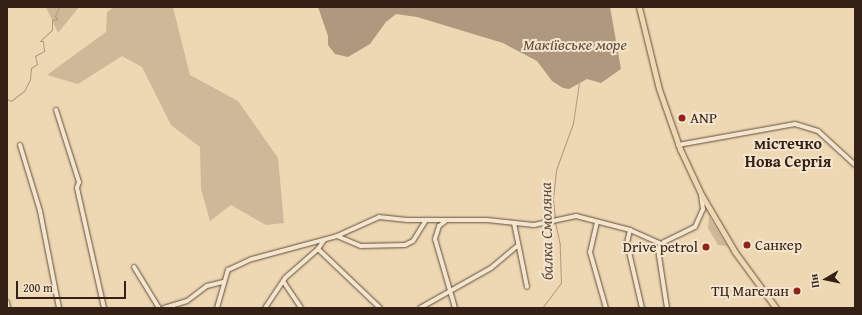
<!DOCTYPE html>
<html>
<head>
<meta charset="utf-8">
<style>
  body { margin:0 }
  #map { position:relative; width:862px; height:315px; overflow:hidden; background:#eed7b3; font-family:"Gentium Book Plus",serif }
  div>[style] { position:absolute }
  .green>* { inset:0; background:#cfb898 }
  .water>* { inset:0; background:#af997e }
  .stream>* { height:1px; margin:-0.5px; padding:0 0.5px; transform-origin:0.5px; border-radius:0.5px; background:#af997e }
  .roads { filter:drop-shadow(0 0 1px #634e3d) drop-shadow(0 0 1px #634e3d) }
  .minor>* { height:4px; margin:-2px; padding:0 2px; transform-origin:2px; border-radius:2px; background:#f4e5ce }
  .major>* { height:5px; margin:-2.5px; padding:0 2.5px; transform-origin:2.5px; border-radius:2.5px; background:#eed7b3 }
  .dots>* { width:11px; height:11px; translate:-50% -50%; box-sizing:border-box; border:2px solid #f4e5ce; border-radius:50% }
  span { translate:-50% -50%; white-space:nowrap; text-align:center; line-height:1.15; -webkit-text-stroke:4px #f4e5ce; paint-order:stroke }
  .poi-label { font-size:15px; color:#352016 }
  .left { translate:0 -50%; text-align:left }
  .right { translate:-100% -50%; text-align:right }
  .water-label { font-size:16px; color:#604a3a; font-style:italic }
  .neighbourhood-label { font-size:16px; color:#352016; font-weight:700 }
  .frame { position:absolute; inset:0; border:8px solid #352016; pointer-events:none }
  .north { position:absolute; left:806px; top:259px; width:40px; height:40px; -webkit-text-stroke:3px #f4e5ce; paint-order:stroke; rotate:261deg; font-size:11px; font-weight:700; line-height:16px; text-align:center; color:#352016 }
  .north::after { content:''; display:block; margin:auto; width:14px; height:18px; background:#352016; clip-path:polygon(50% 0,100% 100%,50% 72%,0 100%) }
  .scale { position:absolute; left:16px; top:281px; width:110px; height:18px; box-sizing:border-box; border:2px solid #352016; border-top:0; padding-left:5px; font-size:12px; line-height:14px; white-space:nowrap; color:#352016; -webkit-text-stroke:3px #f4e5ce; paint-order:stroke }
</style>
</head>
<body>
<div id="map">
  <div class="green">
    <div style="clip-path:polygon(46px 7px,79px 7px,58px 33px)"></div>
    <div style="clip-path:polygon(114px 7px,173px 7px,190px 75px,238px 101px,278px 158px,284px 223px,266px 225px,231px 205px,210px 221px,201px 189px,200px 147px,171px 125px,142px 67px,122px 56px,78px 84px,47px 75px,106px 32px,107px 12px)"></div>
    <div style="clip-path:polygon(709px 217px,727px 246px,718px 245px,708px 228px)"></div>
  </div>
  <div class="water">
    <div style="clip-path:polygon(318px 7px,610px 7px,621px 69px,601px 83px,587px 79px,569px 89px,563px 88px,552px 81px,537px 61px,503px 43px,417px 17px,396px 14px,386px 22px,370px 44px,348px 57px,335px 54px,328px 45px,328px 36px)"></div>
  </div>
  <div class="stream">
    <div style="left:7px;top:99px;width:4px;rotate:27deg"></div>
    <div style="left:11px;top:101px;width:16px;rotate:-38deg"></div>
    <div style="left:24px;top:91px;width:13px;rotate:-63deg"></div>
    <div style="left:30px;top:79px;width:11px;rotate:-85deg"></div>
    <div style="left:31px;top:68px;width:7px;rotate:-34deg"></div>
    <div style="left:37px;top:64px;width:8px;rotate:-104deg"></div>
    <div style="left:35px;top:56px;width:10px;rotate:-29deg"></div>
    <div style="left:44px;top:51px;width:10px;rotate:-96deg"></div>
    <div style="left:43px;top:41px;width:3px;rotate:180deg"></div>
    <div style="left:40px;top:41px;width:16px;rotate:-43deg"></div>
    <div style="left:52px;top:30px;width:10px;rotate:-90deg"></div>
    <div style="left:52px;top:20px;width:5px;rotate:-11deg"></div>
    <div style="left:57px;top:19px;width:4px;rotate:-124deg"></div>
    <div style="left:55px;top:16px;width:10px;rotate:-66deg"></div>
    <div style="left:555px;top:218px;width:19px;rotate:-96deg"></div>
    <div style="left:553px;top:199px;width:29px;rotate:-84deg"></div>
    <div style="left:556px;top:170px;width:50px;rotate:-70.1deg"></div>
    <div style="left:573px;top:123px;width:40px;rotate:-81.5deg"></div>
    <div style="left:542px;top:308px;width:31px;rotate:-53deg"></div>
    <div style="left:561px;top:283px;width:38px;rotate:-92deg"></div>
    <div style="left:560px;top:245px;width:25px;rotate:-102deg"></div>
  </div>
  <div class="roads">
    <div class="minor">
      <div style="left:56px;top:110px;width:76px;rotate:72.3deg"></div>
      <div style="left:79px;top:182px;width:6px;rotate:108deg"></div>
      <div style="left:77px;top:188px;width:123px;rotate:77.3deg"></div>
      <div style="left:20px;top:145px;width:69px;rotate:73.1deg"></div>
      <div style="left:40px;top:211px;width:99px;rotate:78.9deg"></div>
      <div style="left:678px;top:145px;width:119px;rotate:-10.2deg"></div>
      <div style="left:795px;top:124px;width:24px;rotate:17deg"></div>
      <div style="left:818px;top:131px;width:50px;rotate:42.6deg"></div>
      <div style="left:447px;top:220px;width:10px;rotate:143deg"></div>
      <div style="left:439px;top:226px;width:14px;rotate:107deg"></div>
      <div style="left:435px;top:239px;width:72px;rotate:73.8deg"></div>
      <div style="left:597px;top:222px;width:31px;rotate:103deg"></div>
      <div style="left:590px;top:252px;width:58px;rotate:74.1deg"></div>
      <div style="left:514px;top:223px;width:65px;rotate:78.5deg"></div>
      <div style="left:630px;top:230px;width:13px;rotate:103deg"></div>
      <div style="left:627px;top:243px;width:67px;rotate:77deg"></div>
      <div style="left:337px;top:236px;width:26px;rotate:23deg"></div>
      <div style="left:361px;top:246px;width:44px;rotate:-1.3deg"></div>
      <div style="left:405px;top:245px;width:9px;rotate:-27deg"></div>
      <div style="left:413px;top:241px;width:25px;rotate:-58deg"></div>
      <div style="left:318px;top:249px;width:86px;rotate:43.6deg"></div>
      <div style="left:134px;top:267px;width:48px;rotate:58.6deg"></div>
      <div style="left:283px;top:281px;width:32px;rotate:56deg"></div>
      <div style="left:7px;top:302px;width:6px;rotate:81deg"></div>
      <div style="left:164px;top:308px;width:24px;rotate:-17deg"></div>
      <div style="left:187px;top:301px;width:25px;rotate:-37deg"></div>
      <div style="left:207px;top:286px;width:16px;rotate:-14deg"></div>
      <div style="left:217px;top:308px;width:40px;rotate:-74deg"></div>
      <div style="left:228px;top:270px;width:26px;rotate:-25deg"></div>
      <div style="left:252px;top:259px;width:88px;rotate:-15.1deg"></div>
      <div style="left:337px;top:236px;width:46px;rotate:-24.3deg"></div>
      <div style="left:379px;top:217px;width:28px;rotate:6deg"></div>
      <div style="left:407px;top:220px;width:80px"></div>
      <div style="left:487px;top:220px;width:47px;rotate:6.1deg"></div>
      <div style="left:534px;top:225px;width:43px;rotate:-12.1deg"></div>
      <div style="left:576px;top:216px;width:56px;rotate:14.5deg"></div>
      <div style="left:630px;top:230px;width:35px;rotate:24deg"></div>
      <div style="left:265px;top:308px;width:36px;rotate:-56deg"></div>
      <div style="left:285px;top:278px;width:44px;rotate:-41.3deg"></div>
      <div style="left:318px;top:249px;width:11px;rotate:-56deg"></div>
      <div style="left:420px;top:308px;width:81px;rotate:-29.4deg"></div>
      <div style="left:491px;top:268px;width:35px;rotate:-40deg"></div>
      <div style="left:667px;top:308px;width:60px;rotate:-98.7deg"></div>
      <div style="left:658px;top:249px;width:9px;rotate:-49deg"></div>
      <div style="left:664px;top:242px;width:34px;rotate:-26deg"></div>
      <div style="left:695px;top:227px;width:20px;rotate:-66deg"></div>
      <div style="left:703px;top:209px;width:15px;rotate:-98deg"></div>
    </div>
    <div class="major">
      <div style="left:639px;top:7px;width:84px;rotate:76.3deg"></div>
      <div style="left:659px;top:89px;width:64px;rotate:70.7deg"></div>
      <div style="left:680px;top:149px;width:50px;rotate:65deg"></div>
      <div style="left:701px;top:194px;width:67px;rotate:59.6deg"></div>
      <div style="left:735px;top:252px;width:69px;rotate:53.8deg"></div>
    </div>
  </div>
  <div class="dots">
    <div style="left:682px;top:118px;background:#8f2418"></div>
    <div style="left:747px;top:245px;background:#8f2418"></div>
    <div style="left:706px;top:247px;background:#8f2418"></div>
    <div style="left:797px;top:291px;background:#8f2418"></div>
  </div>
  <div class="poi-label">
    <span class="left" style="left:690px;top:118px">ANP</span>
    <span class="left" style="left:755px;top:245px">Санкер</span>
    <span class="right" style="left:698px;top:247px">Drive petrol</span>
    <span class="right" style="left:789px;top:291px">ТЦ Магелан</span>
  </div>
  <div class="water-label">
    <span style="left:575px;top:44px">Макіївське море</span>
    <span style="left:546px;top:231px;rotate:-91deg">балка Смоляна</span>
  </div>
  <div class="neighbourhood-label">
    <span style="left:788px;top:152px">містечко<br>Нова Сергія</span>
  </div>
  <div class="frame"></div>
  <div class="north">Пн</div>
  <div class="scale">200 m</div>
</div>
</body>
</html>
